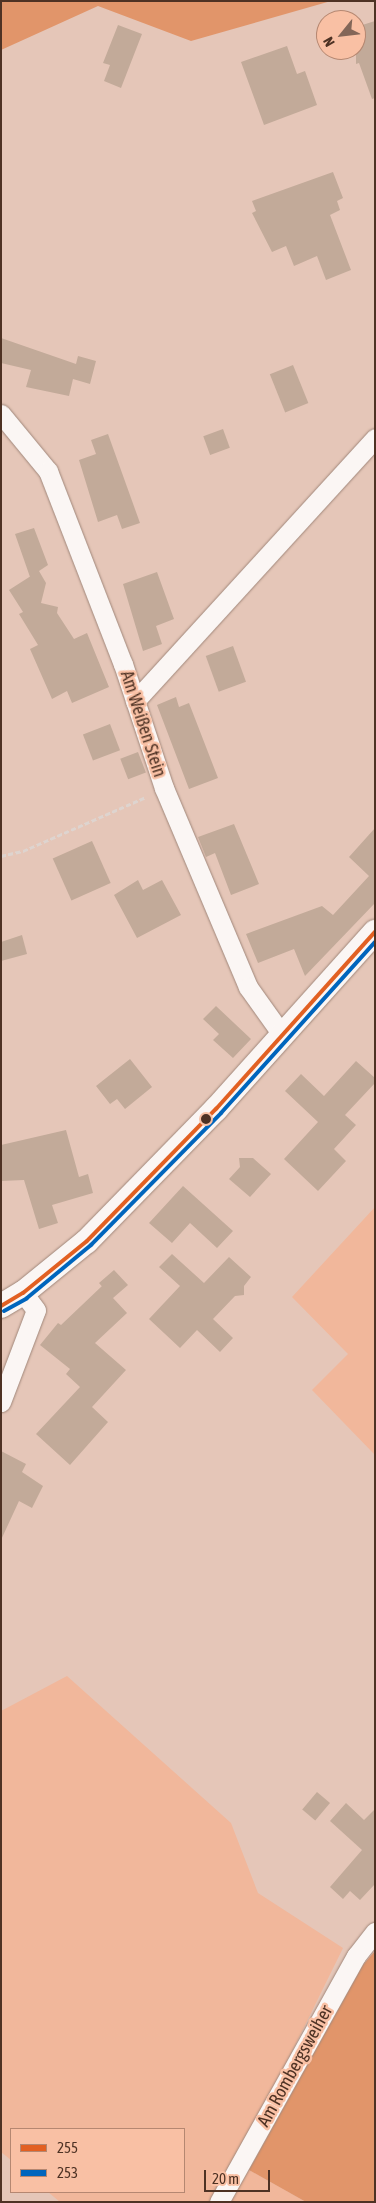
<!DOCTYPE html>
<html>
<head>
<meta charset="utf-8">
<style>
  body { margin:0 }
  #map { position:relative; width:376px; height:2203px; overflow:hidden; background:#e5c6b8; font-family:"Asap Condensed",sans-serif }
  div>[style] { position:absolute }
  .green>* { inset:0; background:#f1b79b }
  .forest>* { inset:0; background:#e1956a }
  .building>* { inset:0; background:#c2aa99; transform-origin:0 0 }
  .path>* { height:3px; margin-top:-1.5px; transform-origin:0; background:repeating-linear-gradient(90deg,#ded4cf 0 5px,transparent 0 7.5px) }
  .roads { filter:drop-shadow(0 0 1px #a0877a) drop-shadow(0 0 1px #a0877a) }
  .minor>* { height:19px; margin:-9.5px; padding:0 9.5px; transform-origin:9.5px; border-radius:9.5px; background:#fbf6f4 }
  .tertiary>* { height:24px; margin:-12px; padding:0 12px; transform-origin:12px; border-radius:12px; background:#fbf6f4 }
  .bus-1>* { height:4px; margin:-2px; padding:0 2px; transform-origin:2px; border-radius:2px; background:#e26022 }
  .bus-2>* { height:4px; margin:-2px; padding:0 2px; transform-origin:2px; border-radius:2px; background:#0065bd }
  .dots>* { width:14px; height:14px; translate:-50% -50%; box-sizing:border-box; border:2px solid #f9c0a4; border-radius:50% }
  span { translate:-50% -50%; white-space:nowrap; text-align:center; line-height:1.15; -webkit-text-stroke:5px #f9c0a4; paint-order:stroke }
  .street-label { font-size:18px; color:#4e3224 }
  .frame { position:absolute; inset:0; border:2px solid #4e3224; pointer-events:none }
  .legend { position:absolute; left:10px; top:2128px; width:175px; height:65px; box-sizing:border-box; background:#f9c0a4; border:1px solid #b58771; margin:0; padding:6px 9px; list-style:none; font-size:15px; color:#4e3224 }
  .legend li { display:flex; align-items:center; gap:10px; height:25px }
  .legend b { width:25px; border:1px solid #b58771 }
  .north { position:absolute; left:316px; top:10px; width:50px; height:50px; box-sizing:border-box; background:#f9c0a4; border:1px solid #b58771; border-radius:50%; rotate:241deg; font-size:14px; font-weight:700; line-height:20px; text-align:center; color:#4e3224 }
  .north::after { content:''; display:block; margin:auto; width:18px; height:22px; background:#836658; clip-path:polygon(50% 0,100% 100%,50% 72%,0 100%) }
  .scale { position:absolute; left:204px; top:2170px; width:66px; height:22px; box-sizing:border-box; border:2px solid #4e3224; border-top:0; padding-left:6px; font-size:15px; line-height:18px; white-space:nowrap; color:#4e3224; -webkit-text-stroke:4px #f9c0a4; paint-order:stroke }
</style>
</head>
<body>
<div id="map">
  <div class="green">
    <div style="clip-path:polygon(375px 1207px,375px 1455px,312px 1390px,348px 1354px,292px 1297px)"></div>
    <div style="clip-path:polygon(67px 1676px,231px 1823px,258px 1893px,343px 1948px,285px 2066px,209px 2202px,60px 2202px,48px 2192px,184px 2192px,184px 2129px,11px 2129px,11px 2160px,1px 2152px,1px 1711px)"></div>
    <div style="clip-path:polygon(249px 2170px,306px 2202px,230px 2202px)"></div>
  </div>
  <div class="forest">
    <div style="clip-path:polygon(1px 1px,331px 1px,191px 41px,98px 6px,1px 50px)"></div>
    <div style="clip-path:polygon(375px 1951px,375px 2202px,306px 2202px,249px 2170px,363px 1965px)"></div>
  </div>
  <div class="building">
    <div style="clip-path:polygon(375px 21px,375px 98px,372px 99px,359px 63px,356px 64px,356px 27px)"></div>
    <div style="clip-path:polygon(118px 25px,142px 34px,121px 88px,104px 81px,110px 65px,103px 63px)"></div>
    <div style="clip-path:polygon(287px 46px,297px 74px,305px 71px,317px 105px,264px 125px,241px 62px)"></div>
    <div style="clip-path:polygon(333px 172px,343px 198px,337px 201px,340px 210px,330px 215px,351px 270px,326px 280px,317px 256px,294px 266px,286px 246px,272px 252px,252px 213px,256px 211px,252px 201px)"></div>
    <div style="clip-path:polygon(1px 338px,76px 364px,78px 356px,96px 361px,90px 384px,73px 379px,69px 396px,26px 387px,31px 370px,1px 363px)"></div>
    <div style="left:293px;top:365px;width:41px;height:25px;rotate:68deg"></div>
    <div style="left:223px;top:429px;width:20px;height:21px;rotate:70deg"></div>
    <div style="clip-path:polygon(108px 434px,140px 523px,122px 529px,117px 515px,98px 522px,79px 460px,96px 454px,91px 440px)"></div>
    <div style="clip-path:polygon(34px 528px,48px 565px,39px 571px,46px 583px,41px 603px,58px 607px,57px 613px,74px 639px,87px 633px,109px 687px,72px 703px,67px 691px,52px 699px,30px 649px,38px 645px,19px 614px,23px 612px,9px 590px,34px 574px,30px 577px,15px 534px)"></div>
    <div style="clip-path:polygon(157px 572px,174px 619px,156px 626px,162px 644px,143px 651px,123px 584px)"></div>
    <div style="left:233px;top:646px;width:38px;height:29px;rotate:70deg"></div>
    <div style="clip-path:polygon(176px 697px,179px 707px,189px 703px,218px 778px,189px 789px,157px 705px)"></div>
    <div style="left:110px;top:724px;width:28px;height:29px;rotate:69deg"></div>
    <div style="left:138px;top:752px;width:22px;height:19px;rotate:69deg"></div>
    <div style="clip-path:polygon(234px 824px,259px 884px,231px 895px,215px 853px,206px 857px,198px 837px)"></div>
    <div style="clip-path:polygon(375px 828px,375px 903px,305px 976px,294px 949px,258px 963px,246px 934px,322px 906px,333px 915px,369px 876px,349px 857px)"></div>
    <div style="left:92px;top:841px;width:46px;height:43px;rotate:66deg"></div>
    <div style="clip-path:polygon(138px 880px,143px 890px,162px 880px,181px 915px,137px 938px,114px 895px)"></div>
    <div style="clip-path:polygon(22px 935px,27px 954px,1px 961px,1px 942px)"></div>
    <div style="clip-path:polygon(216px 1006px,251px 1039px,233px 1058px,213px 1040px,219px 1034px,203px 1019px)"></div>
    <div style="clip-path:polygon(130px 1059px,152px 1087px,125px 1109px,117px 1099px,110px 1104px,96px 1086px)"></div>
    <div style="clip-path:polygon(356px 1061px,375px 1078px,375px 1083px,345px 1115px,356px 1125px,334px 1149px,346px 1161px,318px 1191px,284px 1159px,318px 1122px,285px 1091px,301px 1074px,324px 1096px)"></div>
    <div style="clip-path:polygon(66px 1130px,79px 1177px,88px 1174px,93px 1193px,52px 1205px,58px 1223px,39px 1229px,24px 1180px,1px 1181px,1px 1145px)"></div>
    <div style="clip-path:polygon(239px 1158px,253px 1158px,271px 1174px,250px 1197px,229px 1179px,240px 1167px)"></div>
    <div style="clip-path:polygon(183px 1186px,233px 1231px,217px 1248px,190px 1223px,172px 1243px,149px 1223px)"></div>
    <div style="clip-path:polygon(172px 1254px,204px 1283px,229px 1257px,251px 1277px,244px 1286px,244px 1295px,235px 1296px,213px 1319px,233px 1338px,220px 1352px,197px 1330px,180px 1348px,149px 1319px,180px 1286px,159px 1267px)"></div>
    <div style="clip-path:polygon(114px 1270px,128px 1285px,113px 1298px,127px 1313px,95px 1343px,126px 1370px,92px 1407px,108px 1422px,70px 1465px,36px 1434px,80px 1387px,66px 1374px,70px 1369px,40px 1345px,58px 1323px,61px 1325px,102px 1286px,105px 1290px,99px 1283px)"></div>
    <div style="clip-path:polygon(1px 1451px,26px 1464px,22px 1472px,43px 1486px,32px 1508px,19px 1501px,1px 1540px)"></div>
    <div style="left:317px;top:1792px;width:17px;height:23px;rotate:40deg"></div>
    <div style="clip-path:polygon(346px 1803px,364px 1820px,375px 1809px,375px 1884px,360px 1900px,350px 1891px,343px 1899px,330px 1887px,362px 1850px,330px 1821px)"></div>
  </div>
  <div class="path">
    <div style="left:1px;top:856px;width:23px;rotate:-13deg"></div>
    <div style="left:23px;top:851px;width:134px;rotate:-23.7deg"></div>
  </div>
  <div class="roads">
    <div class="minor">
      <div style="left:1px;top:414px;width:74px;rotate:50.5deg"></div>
      <div style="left:48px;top:471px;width:207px;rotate:68.8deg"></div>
      <div style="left:123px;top:664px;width:131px;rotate:71.7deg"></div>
      <div style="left:164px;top:788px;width:216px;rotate:67.1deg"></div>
      <div style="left:248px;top:987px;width:60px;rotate:54.5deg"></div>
      <div style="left:135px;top:701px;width:356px;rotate:-47.6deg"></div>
      <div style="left:1px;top:1402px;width:98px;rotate:-69.2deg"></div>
      <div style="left:36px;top:1310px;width:21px;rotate:-127deg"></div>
      <div style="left:219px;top:2202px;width:282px;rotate:-60.9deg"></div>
      <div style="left:356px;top:1956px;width:31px;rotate:-52deg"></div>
    </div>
    <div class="tertiary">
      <div style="left:1px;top:1306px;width:26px;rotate:-31deg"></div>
      <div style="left:23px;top:1293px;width:82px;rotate:-39.1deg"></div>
      <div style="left:87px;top:1241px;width:185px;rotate:-45.7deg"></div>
      <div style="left:216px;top:1109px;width:238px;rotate:-48.1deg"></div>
    </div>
  </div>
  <div class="bus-1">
    <div style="left:1px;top:1306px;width:26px;rotate:-31deg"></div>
    <div style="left:23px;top:1293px;width:82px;rotate:-39.1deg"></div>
    <div style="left:87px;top:1241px;width:185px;rotate:-45.7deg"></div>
    <div style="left:216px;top:1109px;width:238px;rotate:-48.1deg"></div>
  </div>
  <div class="bus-2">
    <div style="left:4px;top:1311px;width:26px;rotate:-29deg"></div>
    <div style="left:27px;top:1298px;width:83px;rotate:-39.6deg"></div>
    <div style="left:91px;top:1245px;width:185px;rotate:-45.4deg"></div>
    <div style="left:221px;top:1113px;width:230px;rotate:-48deg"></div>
  </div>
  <div class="dots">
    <div style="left:206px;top:1119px;background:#4e3224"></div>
  </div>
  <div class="street-label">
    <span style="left:143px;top:724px;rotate:72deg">Am Weißen Stein</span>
    <span style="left:295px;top:2066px;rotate:-61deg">Am Rombergsweiher</span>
  </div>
  <div class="frame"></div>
  <ul class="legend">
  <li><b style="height:6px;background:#e26022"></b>255</li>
  <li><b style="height:6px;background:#0065bd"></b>253</li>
  </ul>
  <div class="north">N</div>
  <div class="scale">20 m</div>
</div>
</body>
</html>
